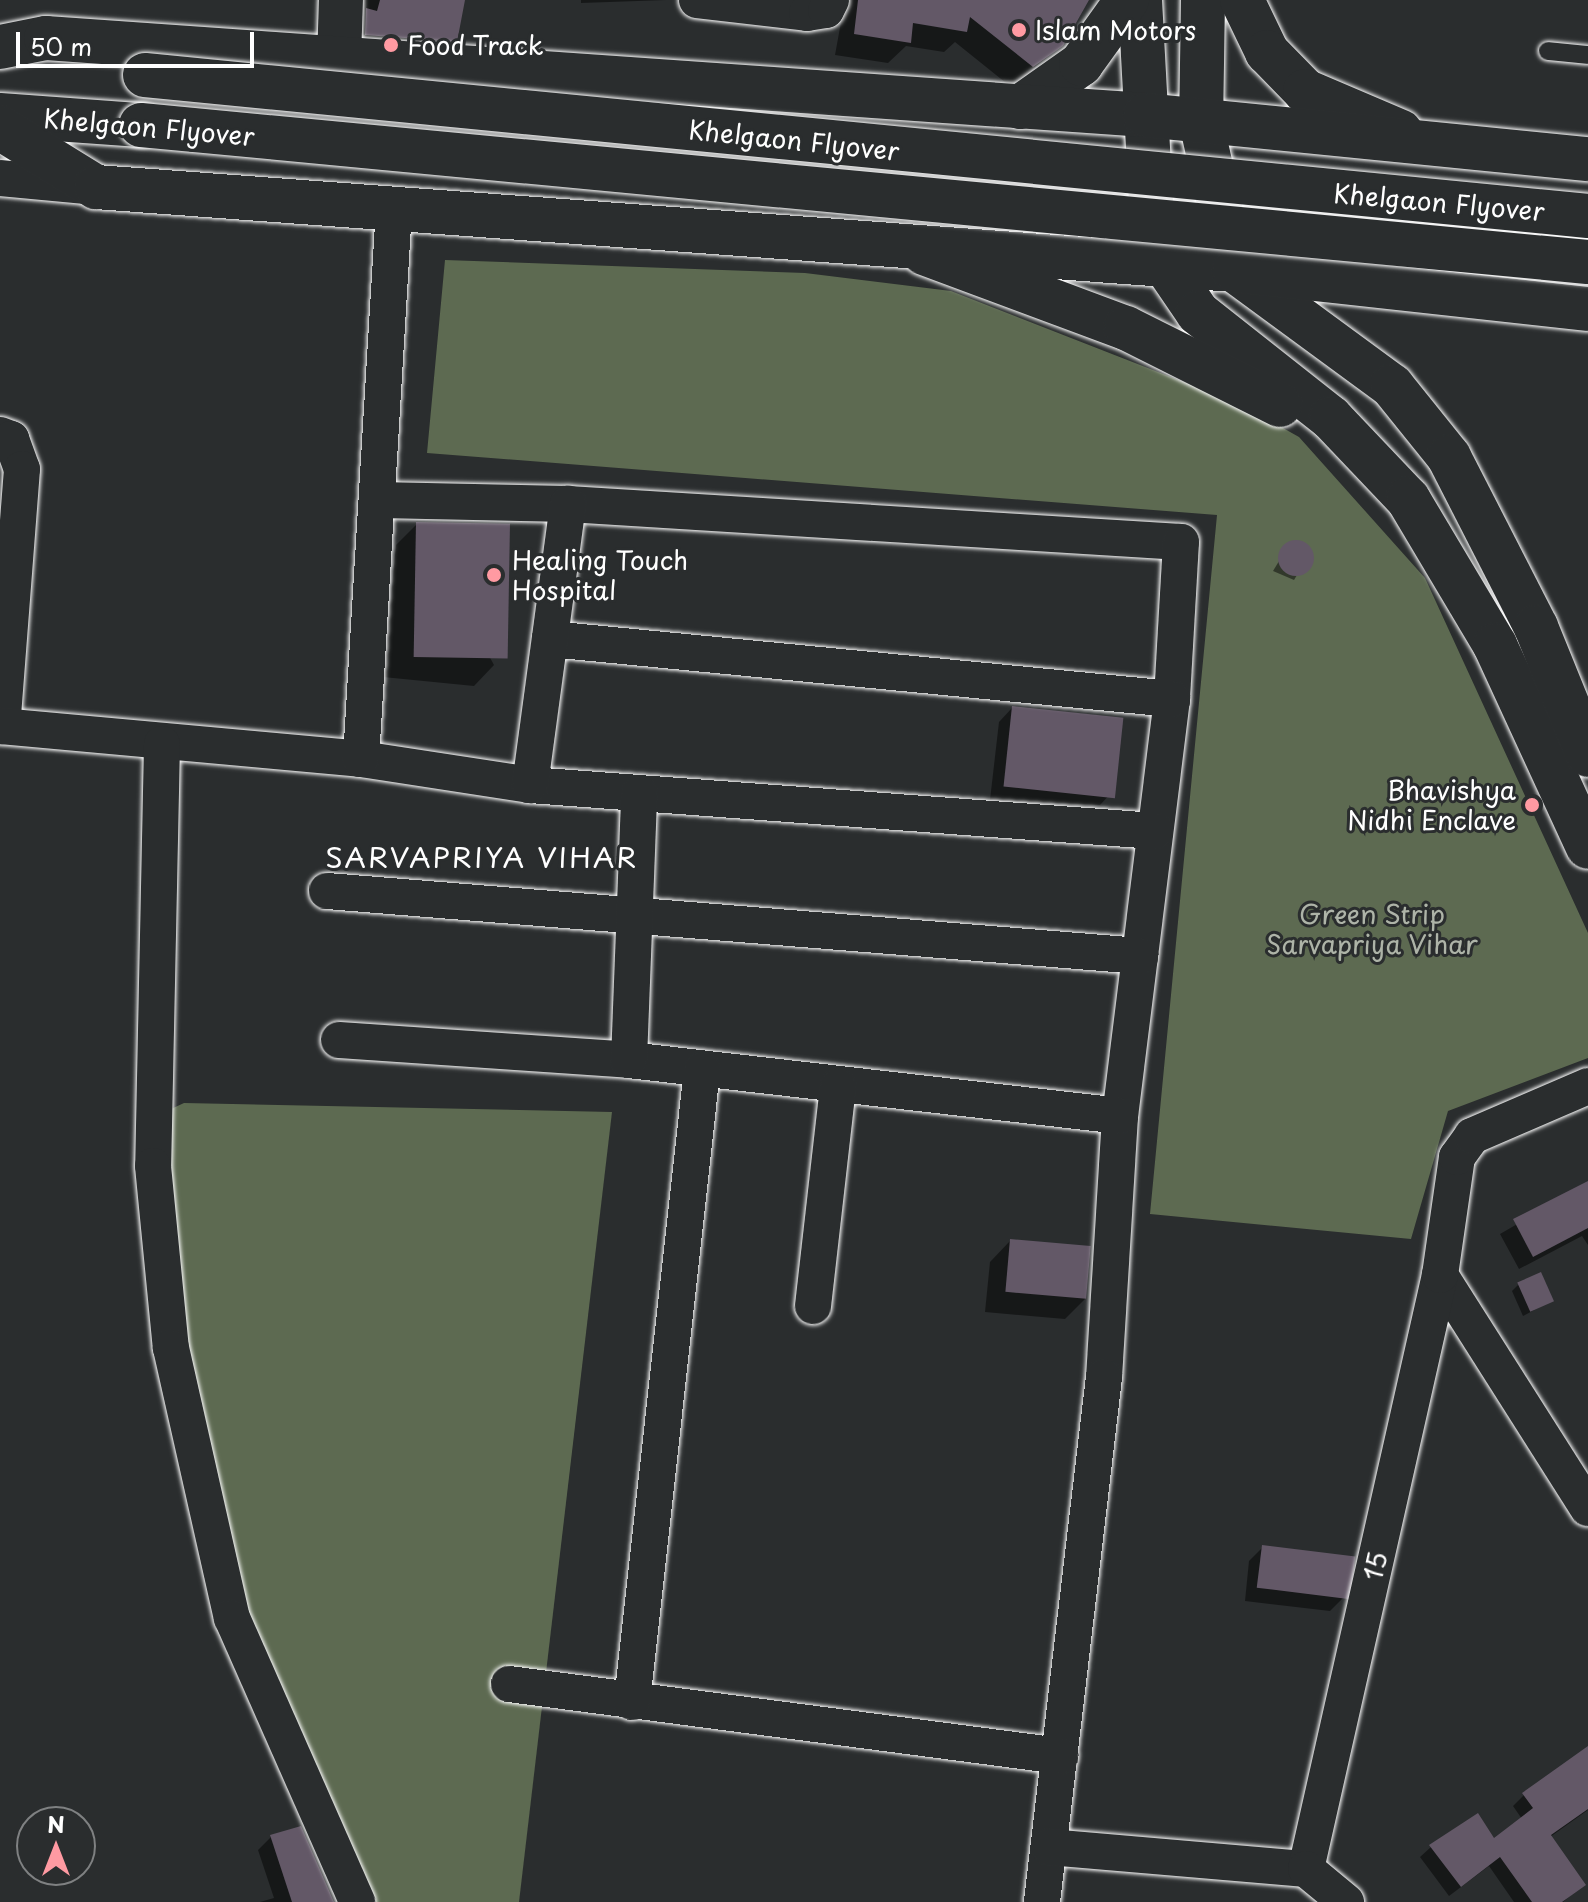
<!DOCTYPE html>
<html>
<head>
<meta charset="utf-8">
<style>
  body { margin:0 }
  #map { position:relative; width:1588px; height:1902px; overflow:hidden; background:#2a2d2e; font-family:"Playpen Sans",sans-serif }
  div>[style] { position:absolute }
  .green>* { inset:0; background:#5d6a51 }
  .shadow>* { inset:0; background:#0007 }
  .building>* { inset:0; background:#635867; transform-origin:0 0 }
  .round { border-radius:50% }
  .roads { filter:drop-shadow(0 0 2px #fff) drop-shadow(0 0 2px #fff) }
  .service>* { height:18px; margin:-9px; padding:0 9px; transform-origin:9px; border-radius:9px; background:#2a2d2e }
  .minor>* { height:36px; margin:-18px; padding:0 18px; transform-origin:18px; border-radius:18px; background:#2a2d2e }
  .tertiary>* { height:44px; margin:-22px; padding:0 22px; transform-origin:22px; border-radius:22px; background:#2a2d2e }
  .secondary>* { height:44px; margin:-22px; padding:0 22px; transform-origin:22px; border-radius:22px; background:#2a2d2e }
  .primary>* { height:44px; margin:-22px; padding:0 22px; transform-origin:22px; border-radius:22px; background:#2a2d2e }
  .bridges { filter:drop-shadow(0 0 2px #fff) drop-shadow(0 0 2px #fff) }
  .primary-bridge>* { height:44px; margin:-22px; padding:0 22px; transform-origin:22px; border-radius:22px; background:#2a2d2e }
  .dots>* { width:22px; height:22px; translate:-50% -50%; box-sizing:border-box; border:4px solid #2a2d2e; border-radius:50% }
  span { translate:-50% -50%; white-space:nowrap; text-align:center; line-height:1.15; -webkit-text-stroke:6px #2a2d2e; paint-order:stroke }
  .poi-label { font-size:26px; color:#fff }
  .left { translate:0 -50%; text-align:left }
  .right { translate:-100% -50%; text-align:right }
  .street-label { font-size:26px; color:#fff }
  .park-label { font-size:26px; color:#aeb4a8 }
  .neighbourhood-label { font-size:28px; color:#fff; letter-spacing:2px }
  .north { position:absolute; left:16px; top:1806px; width:80px; height:80px; box-sizing:border-box; background:#2a2d2e; border:2px solid #7f8182; border-radius:50%; rotate:0deg; font-size:22px; font-weight:700; line-height:32px; text-align:center; color:#fff }
  .north::after { content:''; display:block; margin:auto; width:28px; height:36px; background:#ff9aa2; clip-path:polygon(50% 0,100% 100%,50% 72%,0 100%) }
  .scale { position:absolute; left:16px; top:32px; width:238px; height:36px; box-sizing:border-box; border:4px solid #fff; border-top:0; padding-left:10px; font-size:24px; line-height:28px; white-space:nowrap; color:#fff; -webkit-text-stroke:6px #2a2d2e; paint-order:stroke }
</style>
</head>
<body>
<div id="map">
  <div class="green">
    <div style="clip-path:polygon(445px 260px,805px 273px,951px 291px,1240px 404px,1299px 437px,1425px 578px,1588px 933px,1588px 1058px,1448px 1111px,1411px 1239px,1150px 1214px,1217px 515px,427px 453px)"></div>
    <div style="clip-path:polygon(184px 1103px,612px 1112px,519px 1902px,352px 1902px,281px 1737px,205px 1477px,156px 1116px)"></div>
  </div>
  <div class="shadow">
    <div style="clip-path:polygon(357px 0,416px 0,455px 41px,434px 62px,345px 55px)"></div>
    <div style="clip-path:polygon(581px 0,666px 0,581px 3px)"></div>
    <div style="clip-path:polygon(845px 0,1087px 0,1062px 45px,1011px 87px,955px 42px,944px 52px,906px 46px,888px 63px,835px 55px)"></div>
    <div style="clip-path:polygon(417px 524px,494px 665px,474px 686px,383px 677px,396px 545px)"></div>
    <div style="clip-path:polygon(1290px 543px,1311px 552px,1294px 580px,1273px 571px)"></div>
    <div style="clip-path:polygon(1012px 708px,1113px 791px,1100px 805px,990px 800px,999px 722px)"></div>
    <div style="clip-path:polygon(1588px 1183px,1588px 1245px,1582px 1236px,1519px 1269px,1500px 1234px)"></div>
    <div style="clip-path:polygon(1010px 1241px,1086px 1298px,1065px 1319px,985px 1312px,990px 1262px)"></div>
    <div style="clip-path:polygon(1518px 1285px,1551px 1301px,1523px 1316px,1512px 1291px)"></div>
    <div style="clip-path:polygon(1263px 1547px,1344px 1597px,1330px 1611px,1245px 1601px,1249px 1561px)"></div>
    <div style="clip-path:polygon(1588px 1772px,1588px 1810px,1550px 1837px,1584px 1884px,1563px 1902px,1514px 1902px,1489px 1866px,1449px 1896px,1420px 1857px,1431px 1847px,1493px 1841px,1522px 1819px,1513px 1806px,1524px 1795px)"></div>
    <div style="clip-path:polygon(271px 1837px,332px 1902px,260px 1902px,274px 1898px,258px 1850px)"></div>
  </div>
  <div class="building">
    <div style="clip-path:polygon(380px 0,465px 0,457px 42px,365px 35px,366px 8px,377px 11px)"></div>
    <div style="clip-path:polygon(858px 0,1089px 0,1063px 46px,1033px 67px,970px 17px,967px 32px,913px 23px,911px 43px,854px 34px)"></div>
    <div style="left:416px;top:522px;width:94px;height:135px;rotate:1deg"></div>
    <div class="round" style="left:1278px;top:540px;width:36px;height:36px"></div>
    <div style="left:1012px;top:706px;width:112px;height:81px;rotate:6deg"></div>
    <div style="clip-path:polygon(1588px 1181px,1588px 1228px,1533px 1257px,1513px 1219px)"></div>
    <div style="left:1010px;top:1239px;width:81px;height:53px;rotate:5deg"></div>
    <div style="left:1541px;top:1272px;width:32px;height:26px;rotate:66deg"></div>
    <div style="left:1262px;top:1545px;width:94px;height:43px;rotate:7deg"></div>
    <div style="clip-path:polygon(1588px 1746px,1588px 1809px,1551px 1835px,1586px 1885px,1562px 1902px,1532px 1902px,1500px 1857px,1461px 1887px,1429px 1845px,1478px 1813px,1494px 1838px,1533px 1808px,1522px 1793px)"></div>
    <div style="clip-path:polygon(301px 1826px,334px 1902px,292px 1902px,270px 1835px)"></div>
  </div>
  <div class="roads">
    <div class="service">
      <div style="left:1548px;top:51px;width:40px;rotate:5.7deg"></div>
    </div>
    <div class="minor">
      <div style="left:697px;top:0;width:111px;rotate:6.7deg"></div>
      <div style="left:807px;top:13px;width:19px;rotate:-9deg"></div>
      <div style="left:826px;top:10px;width:11px;rotate:-63deg"></div>
      <div style="left:0;top:178px;width:95px;rotate:5.4deg"></div>
      <div style="left:0;top:435px;width:12px;rotate:20deg"></div>
      <div style="left:11px;top:439px;width:32px;rotate:70deg"></div>
      <div style="left:22px;top:469px;width:258px;rotate:94.4deg"></div>
      <div style="left:379px;top:500px;width:189px;rotate:1.2deg"></div>
      <div style="left:568px;top:504px;width:614px;rotate:3.55deg"></div>
      <div style="left:1181px;top:542px;width:157px;rotate:93.3deg"></div>
      <div style="left:1172px;top:699px;width:420px;rotate:97.1deg"></div>
      <div style="left:1120px;top:1116px;width:261px;rotate:93.5deg"></div>
      <div style="left:1104px;top:1377px;width:529px;rotate:96.74deg"></div>
      <div style="left:550px;top:639px;width:625px;rotate:5.51deg"></div>
      <div style="left:0;top:726px;width:363px;rotate:5.2deg"></div>
      <div style="left:361px;top:759px;width:171px;rotate:8.7deg"></div>
      <div style="left:530px;top:785px;width:627px;rotate:4.21deg"></div>
      <div style="left:162px;top:744px;width:422px;rotate:91.2deg"></div>
      <div style="left:153px;top:1166px;width:183px;rotate:84.4deg"></div>
      <div style="left:171px;top:1348px;width:277px;rotate:77.3deg"></div>
      <div style="left:232px;top:1618px;width:310px;rotate:66.2deg"></div>
      <div style="left:361px;top:759px;width:552px;rotate:-86.57deg"></div>
      <div style="left:530px;top:785px;width:284px;rotate:-82.3deg"></div>
      <div style="left:327px;top:891px;width:816px;rotate:4.57deg"></div>
      <div style="left:339px;top:1040px;width:291px;rotate:3.9deg"></div>
      <div style="left:629px;top:1060px;width:494px;rotate:6.5deg"></div>
      <div style="left:629px;top:1060px;width:266px;rotate:-87.8deg"></div>
      <div style="left:1440px;top:1275px;width:276px;rotate:57.6deg"></div>
      <div style="left:813px;top:1306px;width:221px;rotate:-83.5deg"></div>
      <div style="left:509px;top:1684px;width:556px;rotate:7.44deg"></div>
      <div style="left:632px;top:1702px;width:636px;rotate:-83.68deg"></div>
      <div style="left:1049px;top:1847px;width:258px;rotate:4.9deg"></div>
      <div style="left:1306px;top:1869px;width:609px;rotate:-77.29deg"></div>
      <div style="left:1440px;top:1275px;width:119px;rotate:-81.8deg"></div>
      <div style="left:1457px;top:1157px;width:26px;rotate:-54deg"></div>
      <div style="left:1472px;top:1136px;width:126px;rotate:-23.3deg"></div>
      <div style="left:1306px;top:1869px;width:52px;rotate:39.5deg"></div>
    </div>
    <div class="tertiary">
      <div style="left:339px;top:59px;width:59px;rotate:-88.1deg"></div>
    </div>
    <div class="secondary">
      <div style="left:1140px;top:0;width:206px;rotate:86.9deg"></div>
      <div style="left:1151px;top:206px;width:65px;rotate:74.9deg"></div>
      <div style="left:1168px;top:269px;width:53px;rotate:55.7deg"></div>
      <div style="left:1198px;top:313px;width:169px;rotate:38.3deg"></div>
      <div style="left:1331px;top:418px;width:112px;rotate:46.5deg"></div>
      <div style="left:1408px;top:499px;width:170px;rotate:59.2deg"></div>
      <div style="left:1495px;top:645px;width:222px;rotate:65.3deg"></div>
      <div style="left:1203px;top:0;width:122px;rotate:90.9deg"></div>
      <div style="left:1201px;top:122px;width:152px;rotate:77.4deg"></div>
      <div style="left:1234px;top:270px;width:196px;rotate:36.3deg"></div>
      <div style="left:1392px;top:386px;width:91px;rotate:51.2deg"></div>
      <div style="left:1449px;top:457px;width:191px;rotate:62.9deg"></div>
      <div style="left:1536px;top:627px;width:138px;rotate:67.9deg"></div>
      <div style="left:1242px;top:0;width:58px;rotate:64.3deg"></div>
      <div style="left:1267px;top:52px;width:54px;rotate:45.7deg"></div>
      <div style="left:1305px;top:91px;width:104px;rotate:23.1deg"></div>
      <div style="left:1020px;top:107px;width:75px;rotate:-35.2deg"></div>
      <div style="left:1081px;top:64px;width:79px;rotate:-54.3deg"></div>
      <div style="left:924px;top:253px;width:215px;rotate:20.4deg"></div>
      <div style="left:1126px;top:328px;width:172px;rotate:26.6deg"></div>
    </div>
    <div class="primary">
      <div style="left:0;top:47px;width:47px;rotate:-11.1deg"></div>
      <div style="left:46px;top:38px;width:1102px;rotate:4.01deg"></div>
      <div style="left:1145px;top:115px;width:445px;rotate:5.7deg"></div>
      <div style="left:0;top:115px;width:141px;rotate:4.1deg"></div>
      <div style="left:0;top:128px;width:113px;rotate:31.6deg"></div>
      <div style="left:96px;top:187px;width:1141px;rotate:4.17deg"></div>
      <div style="left:1234px;top:270px;width:356px;rotate:6.3deg"></div>
    </div>
  </div>
  <div class="bridges">
    <div class="primary-bridge">
      <div style="left:145px;top:75px;width:1450px;rotate:5.58deg"></div>
      <div style="left:141px;top:125px;width:1453px;rotate:5.41deg"></div>
    </div>
  </div>
  <div class="dots">
    <div style="left:1019px;top:30px;background:#ff9aa2"></div>
    <div style="left:391px;top:45px;background:#ff9aa2"></div>
    <div style="left:494px;top:575px;background:#ff9aa2"></div>
    <div style="left:1532px;top:805px;background:#ff9aa2"></div>
  </div>
  <div class="poi-label">
    <span class="left" style="left:1035px;top:30px">Islam Motors</span>
    <span class="left" style="left:407px;top:45px">Food Track</span>
    <span class="left" style="left:512px;top:575px">Healing Touch<br>Hospital</span>
    <span class="right" style="left:1516px;top:805px">Bhavishya<br>Nidhi Enclave</span>
  </div>
  <div class="street-label">
    <span style="left:149px;top:127px;rotate:5deg">Khelgaon Flyover</span>
    <span style="left:794px;top:140px;rotate:6deg">Khelgaon Flyover</span>
    <span style="left:1439px;top:202px;rotate:5deg">Khelgaon Flyover</span>
    <span style="left:1375px;top:1566px;rotate:-77deg">15</span>
  </div>
  <div class="park-label">
    <span style="left:1372px;top:929px">Green Strip<br>Sarvapriya Vihar</span>
  </div>
  <div class="neighbourhood-label">
    <span style="left:482px;top:857px">SARVAPRIYA VIHAR</span>
  </div>
  <div class="north">N</div>
  <div class="scale">50 m</div>
</div>
</body>
</html>
